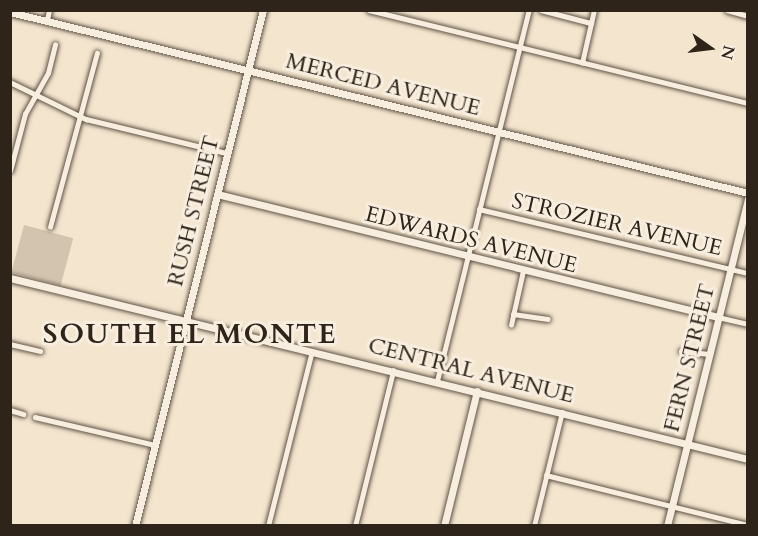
<!DOCTYPE html>
<html>
<head>
<meta charset="utf-8">
<style>
  body { margin:0 }
  #map { position:relative; width:758px; height:536px; overflow:hidden; background:#f4e5ce; font-family:Cardo,serif }
  div>[style] { position:absolute }
  .green>* { inset:0; background:#d3c4af; transform-origin:0 0 }
  .roads { filter:drop-shadow(0 0 2px #605446) drop-shadow(0 0 2px #605446) }
  .street>* { height:4.5px; margin:-2.25px; padding:0 2.25px; transform-origin:2.25px; border-radius:2.25px; background:#f8eedf }
  .secondary>* { height:7px; margin:-3.5px; padding:0 3.5px; transform-origin:3.5px; border-radius:3.5px; background:#f8eedf }
  span { translate:-50% -50%; white-space:nowrap; text-align:center; line-height:1.15; -webkit-text-stroke:6px #f8eedf; paint-order:stroke }
  .street-label { font-size:22px; color:#2f2419 }
  .district-label { font-size:28px; color:#2f2419; font-weight:700; letter-spacing:1.5px }
  .frame { position:absolute; inset:0; border:12px solid #2f2419; pointer-events:none }
  .north { position:absolute; left:680px; top:18px; width:60px; height:60px; -webkit-text-stroke:4px #f8eedf; paint-order:stroke; rotate:104deg; font-size:16px; font-weight:700; line-height:24px; text-align:center; color:#2f2419 }
  .north::after { content:''; display:block; margin:auto; width:21px; height:27px; background:#2f2419; clip-path:polygon(50% 0,100% 100%,50% 72%,0 100%) }
</style>
</head>
<body>
<div id="map">
  <div class="green">
    <div style="left:24px;top:225px;width:51px;height:49px;rotate:15deg"></div>
  </div>
  <div class="roads">
    <div class="street">
      <div style="left:369px;top:10px;width:390px;rotate:13.8deg"></div>
      <div style="left:541px;top:10px;width:52px;rotate:14.6deg"></div>
      <div style="left:727px;top:10px;width:22px;rotate:16deg"></div>
      <div style="left:47px;top:21px;width:11px;rotate:-80deg"></div>
      <div style="left:582px;top:63px;width:54px;rotate:-77.2deg"></div>
      <div style="left:10px;top:82px;width:85px;rotate:26deg"></div>
      <div style="left:86px;top:119px;width:145px;rotate:13.6deg"></div>
      <div style="left:10px;top:171px;width:59px;rotate:-75.3deg"></div>
      <div style="left:25px;top:114px;width:47px;rotate:-60.7deg"></div>
      <div style="left:48px;top:73px;width:29px;rotate:-76deg"></div>
      <div style="left:479px;top:209px;width:277px;rotate:13.4deg"></div>
      <div style="left:50px;top:227px;width:180px;rotate:-74.9deg"></div>
      <div style="left:513px;top:314px;width:35px;rotate:8deg"></div>
      <div style="left:718px;top:317px;width:31px;rotate:13deg"></div>
      <div style="left:511px;top:325px;width:55px;rotate:-77.5deg"></div>
      <div style="left:10px;top:344px;width:31px;rotate:13deg"></div>
      <div style="left:681px;top:351px;width:28px;rotate:6deg"></div>
      <div style="left:437px;top:381px;width:382px;rotate:-76.1deg"></div>
      <div style="left:10px;top:410px;width:14px;rotate:17deg"></div>
      <div style="left:35px;top:417px;width:123px;rotate:13.1deg"></div>
      <div style="left:546px;top:475px;width:208px;rotate:13.9deg"></div>
      <div style="left:268px;top:526px;width:180px;rotate:-75.9deg"></div>
      <div style="left:355px;top:526px;width:160px;rotate:-76.2deg"></div>
      <div style="left:534px;top:526px;width:117px;rotate:-76.2deg"></div>
    </div>
    <div class="secondary">
      <div style="left:10px;top:12px;width:760px;rotate:13.78deg"></div>
      <div style="left:217px;top:194px;width:516px;rotate:13.79deg"></div>
      <div style="left:10px;top:278px;width:760px;rotate:13.78deg"></div>
      <div style="left:135px;top:526px;width:532px;rotate:-76.07deg"></div>
      <div style="left:444px;top:526px;width:139px;rotate:-76.3deg"></div>
      <div style="left:667px;top:526px;width:337px;rotate:-76.1deg"></div>
    </div>
  </div>
  <div class="street-label">
    <span style="left:383px;top:85px;rotate:14deg">MERCED AVENUE</span>
    <span style="left:194px;top:211px;rotate:-76deg">RUSH STREET</span>
    <span style="left:617px;top:225px;rotate:13deg">STROZIER AVENUE</span>
    <span style="left:471px;top:240px;rotate:14deg">EDWARDS AVENUE</span>
    <span style="left:690px;top:358px;rotate:-76deg">FERN STREET</span>
    <span style="left:471px;top:371px;rotate:14deg">CENTRAL AVENUE</span>
  </div>
  <div class="district-label">
    <span style="left:190px;top:334px">SOUTH EL MONTE</span>
  </div>
  <div class="frame"></div>
  <div class="north">N</div>
</div>
</body>
</html>
